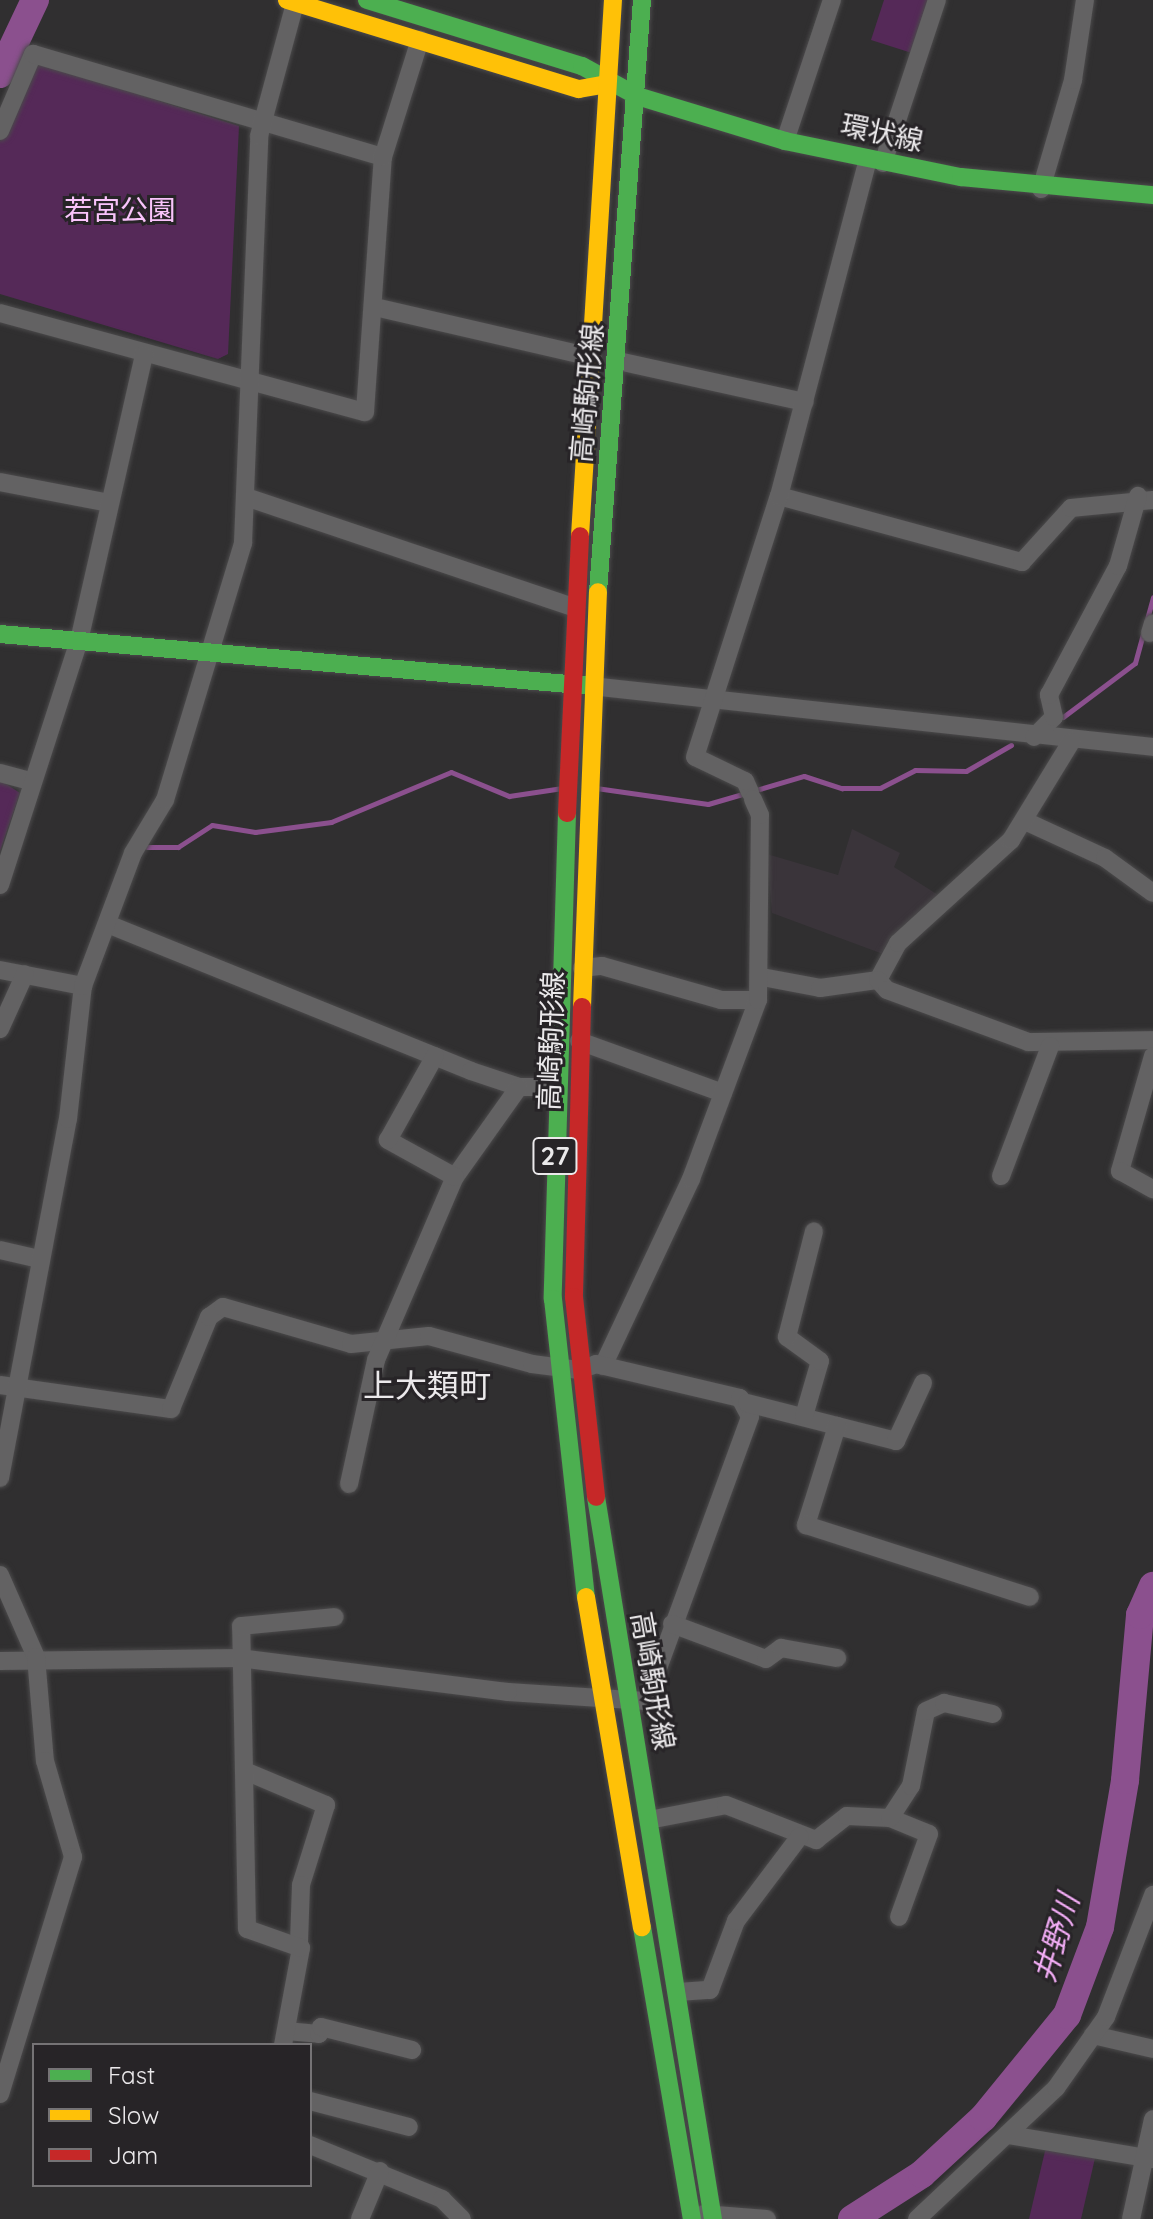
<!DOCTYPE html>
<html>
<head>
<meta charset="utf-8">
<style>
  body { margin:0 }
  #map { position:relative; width:1153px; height:2219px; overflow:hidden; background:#302f30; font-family:Quicksand,"Noto Sans JP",sans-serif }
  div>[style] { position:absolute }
  .built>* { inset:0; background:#3a343a }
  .green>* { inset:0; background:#552958 }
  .stream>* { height:5px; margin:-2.5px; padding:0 2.5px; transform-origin:2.5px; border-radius:2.5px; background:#8b508e }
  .river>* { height:28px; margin:-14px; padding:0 14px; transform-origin:14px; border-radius:14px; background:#8b508e }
  .roads { filter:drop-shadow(0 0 2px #4b4a4b) drop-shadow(0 0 2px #4b4a4b) }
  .street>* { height:18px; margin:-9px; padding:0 9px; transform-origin:9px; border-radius:9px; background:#636263 }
  .fast>* { height:18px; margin:-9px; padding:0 9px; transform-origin:9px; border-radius:9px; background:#4caf50 }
  .slow>* { height:18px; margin:-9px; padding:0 9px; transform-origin:9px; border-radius:9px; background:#ffc107 }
  .jam>* { height:18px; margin:-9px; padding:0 9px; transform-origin:9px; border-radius:9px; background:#c62828 }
  span { translate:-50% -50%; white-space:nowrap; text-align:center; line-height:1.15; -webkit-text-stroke:6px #272427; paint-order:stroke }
  .shield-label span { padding:2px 6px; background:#272427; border:2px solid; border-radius:6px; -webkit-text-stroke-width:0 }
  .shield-label { font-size:26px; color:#ebe9eb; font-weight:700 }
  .street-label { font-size:28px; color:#ebe9eb }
  .park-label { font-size:28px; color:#f9c4fb }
  .water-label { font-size:30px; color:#f3adf6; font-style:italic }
  .quarter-label { font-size:32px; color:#ebe9eb }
  .legend { position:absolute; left:32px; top:2043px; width:280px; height:144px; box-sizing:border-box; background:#272427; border:2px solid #757375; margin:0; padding:10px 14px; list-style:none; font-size:24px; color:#ebe9eb }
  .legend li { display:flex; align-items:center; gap:16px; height:40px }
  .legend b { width:40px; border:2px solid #757375 }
</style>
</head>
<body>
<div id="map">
  <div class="built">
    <div style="clip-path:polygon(852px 829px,900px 853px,894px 867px,943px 898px,883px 954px,772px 913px,767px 854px,838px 875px)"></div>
  </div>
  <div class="green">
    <div style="clip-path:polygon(884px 0,928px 0,915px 54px,871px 40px)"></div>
    <div style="clip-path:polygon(35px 62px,239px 126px,228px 354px,218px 359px,0 294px,0 141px)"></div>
    <div style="clip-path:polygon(0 780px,20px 793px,0 851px)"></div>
    <div style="clip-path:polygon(1046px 2147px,1095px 2158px,1081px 2219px,1029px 2219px)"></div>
  </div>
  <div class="stream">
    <div style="left:1063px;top:717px;width:90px;rotate:-36.9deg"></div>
    <div style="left:1135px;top:663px;width:68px;rotate:-74.7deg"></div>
    <div style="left:596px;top:788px;width:113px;rotate:8.1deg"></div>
    <div style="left:708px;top:804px;width:100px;rotate:-16.3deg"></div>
    <div style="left:804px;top:776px;width:40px;rotate:18deg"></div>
    <div style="left:842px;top:788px;width:38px"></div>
    <div style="left:880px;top:788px;width:39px;rotate:-27deg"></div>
    <div style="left:915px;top:770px;width:51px;rotate:1.1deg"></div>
    <div style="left:966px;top:771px;width:52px;rotate:-30deg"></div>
    <div style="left:147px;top:847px;width:31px"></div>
    <div style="left:178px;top:847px;width:40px;rotate:-32.9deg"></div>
    <div style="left:212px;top:825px;width:44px;rotate:9.2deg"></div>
    <div style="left:255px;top:832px;width:77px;rotate:-7.5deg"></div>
    <div style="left:331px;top:822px;width:130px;rotate:-22.6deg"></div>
    <div style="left:451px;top:772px;width:63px;rotate:22.5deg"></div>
    <div style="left:509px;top:796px;width:54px;rotate:-8.6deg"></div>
  </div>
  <div class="river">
    <div style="left:0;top:74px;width:82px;rotate:-64.7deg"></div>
    <div style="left:852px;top:2219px;width:83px;rotate:-32.7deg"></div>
    <div style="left:922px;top:2174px;width:83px;rotate:-42.6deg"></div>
    <div style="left:983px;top:2118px;width:133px;rotate:-50.8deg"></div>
    <div style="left:1067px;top:2015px;width:94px;rotate:-69.4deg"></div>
    <div style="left:1100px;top:1927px;width:149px;rotate:-80.3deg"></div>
    <div style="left:1125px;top:1780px;width:166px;rotate:-84.8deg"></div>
    <div style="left:1140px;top:1615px;width:32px;rotate:-66deg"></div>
  </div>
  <div class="roads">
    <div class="street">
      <div style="left:0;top:131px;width:84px;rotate:-66.8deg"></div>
      <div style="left:33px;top:54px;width:365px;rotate:16.4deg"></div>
      <div style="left:785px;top:141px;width:149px;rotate:-71.6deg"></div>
      <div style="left:883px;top:163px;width:172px;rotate:-71.7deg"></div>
      <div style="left:1041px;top:189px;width:114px;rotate:-73.6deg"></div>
      <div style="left:1073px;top:80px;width:81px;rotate:-81.5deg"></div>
      <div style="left:375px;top:307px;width:223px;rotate:13deg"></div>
      <div style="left:0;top:313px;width:378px;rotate:15.2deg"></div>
      <div style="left:365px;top:412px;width:256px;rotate:-86deg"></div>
      <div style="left:383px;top:157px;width:123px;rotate:-72.5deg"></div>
      <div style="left:618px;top:361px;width:191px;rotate:12.4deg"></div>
      <div style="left:0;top:482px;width:111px;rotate:10.9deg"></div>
      <div style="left:779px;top:496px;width:252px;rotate:15.2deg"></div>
      <div style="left:1022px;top:562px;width:73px;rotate:-47.8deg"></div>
      <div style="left:1071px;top:508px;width:82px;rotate:-5.6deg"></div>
      <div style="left:246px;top:497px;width:348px;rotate:18.6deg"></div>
      <div style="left:1150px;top:633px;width:10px;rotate:-73deg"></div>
      <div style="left:591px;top:686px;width:565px;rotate:6.19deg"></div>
      <div style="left:1034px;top:737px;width:28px;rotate:-45deg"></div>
      <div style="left:1054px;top:717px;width:23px;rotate:-103deg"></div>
      <div style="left:1049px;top:695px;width:146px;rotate:-61.9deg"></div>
      <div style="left:1118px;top:566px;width:73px;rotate:-74.1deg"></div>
      <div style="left:0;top:773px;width:34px;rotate:15deg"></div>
      <div style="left:750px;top:792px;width:12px;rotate:-114deg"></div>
      <div style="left:745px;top:781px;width:55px;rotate:-154.4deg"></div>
      <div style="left:695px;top:757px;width:274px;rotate:-72.2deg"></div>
      <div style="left:779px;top:496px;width:348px;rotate:-75.2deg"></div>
      <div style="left:1025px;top:821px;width:88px;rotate:24.8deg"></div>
      <div style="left:1105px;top:858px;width:59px;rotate:36.1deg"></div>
      <div style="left:0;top:885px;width:256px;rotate:-72.1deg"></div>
      <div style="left:79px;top:641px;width:293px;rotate:-77.2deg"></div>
      <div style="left:110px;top:925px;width:389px;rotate:22deg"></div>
      <div style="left:471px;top:1071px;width:51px;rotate:18.4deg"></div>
      <div style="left:519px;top:1087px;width:39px"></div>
      <div style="left:582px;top:968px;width:20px;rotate:-6deg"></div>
      <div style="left:602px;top:966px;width:124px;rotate:15.9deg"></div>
      <div style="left:721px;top:1000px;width:37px"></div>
      <div style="left:0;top:970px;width:85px;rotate:10.9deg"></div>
      <div style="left:762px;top:977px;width:59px;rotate:10.7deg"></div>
      <div style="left:820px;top:988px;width:59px;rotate:-7.9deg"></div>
      <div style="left:878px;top:980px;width:42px;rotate:-61.6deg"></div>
      <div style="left:898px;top:943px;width:153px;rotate:-42.3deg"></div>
      <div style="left:1011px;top:840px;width:115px;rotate:-58.5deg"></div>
      <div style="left:878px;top:980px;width:13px;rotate:48deg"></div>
      <div style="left:887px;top:990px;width:150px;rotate:20.2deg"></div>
      <div style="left:1028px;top:1042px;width:125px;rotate:-0.9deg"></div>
      <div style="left:0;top:1029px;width:60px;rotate:-65.6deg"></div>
      <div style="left:579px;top:1041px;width:153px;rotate:19.9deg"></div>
      <div style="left:1153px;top:1056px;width:120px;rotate:106deg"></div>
      <div style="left:1120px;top:1171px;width:38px;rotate:29deg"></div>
      <div style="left:1001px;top:1176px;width:139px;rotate:-69.3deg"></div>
      <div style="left:455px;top:1177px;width:110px;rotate:-54.6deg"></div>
      <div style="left:0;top:1250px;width:39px;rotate:13deg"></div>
      <div style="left:603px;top:1366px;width:207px;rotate:-64.8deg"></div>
      <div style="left:691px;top:1179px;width:191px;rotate:-69.5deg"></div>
      <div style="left:758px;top:1000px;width:185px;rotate:-89.4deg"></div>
      <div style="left:760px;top:815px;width:17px;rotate:-114deg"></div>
      <div style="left:0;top:1385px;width:173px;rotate:8deg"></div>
      <div style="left:171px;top:1409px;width:100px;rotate:-67.6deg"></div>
      <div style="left:209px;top:1317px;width:17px;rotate:-36deg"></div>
      <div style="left:223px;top:1307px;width:133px;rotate:16.1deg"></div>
      <div style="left:351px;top:1344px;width:78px;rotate:-5.9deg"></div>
      <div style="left:429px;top:1336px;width:107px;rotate:15.2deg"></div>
      <div style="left:532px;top:1364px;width:47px;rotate:7.3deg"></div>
      <div style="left:579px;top:1370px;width:18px;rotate:-19deg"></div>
      <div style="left:596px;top:1364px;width:148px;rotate:13.3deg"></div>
      <div style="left:740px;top:1398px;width:21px;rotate:62deg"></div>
      <div style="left:750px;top:1417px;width:302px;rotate:110.1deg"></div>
      <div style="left:646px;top:1701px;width:138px;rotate:-176.3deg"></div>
      <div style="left:508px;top:1692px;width:271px;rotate:-172.8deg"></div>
      <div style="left:239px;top:1658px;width:239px;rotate:179.3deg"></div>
      <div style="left:747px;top:1403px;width:154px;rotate:14.3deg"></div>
      <div style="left:896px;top:1441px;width:64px;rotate:-65deg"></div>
      <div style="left:804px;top:1416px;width:57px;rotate:-73.8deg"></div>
      <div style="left:820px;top:1361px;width:41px;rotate:-144deg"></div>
      <div style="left:787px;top:1337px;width:109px;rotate:-75.7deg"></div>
      <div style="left:837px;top:1426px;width:104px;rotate:107.4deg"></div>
      <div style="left:806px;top:1525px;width:235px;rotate:17.8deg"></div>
      <div style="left:0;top:1478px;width:365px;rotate:-79.3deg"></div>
      <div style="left:68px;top:1119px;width:134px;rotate:-83.6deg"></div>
      <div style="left:83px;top:986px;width:142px;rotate:-69.4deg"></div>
      <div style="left:133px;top:853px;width:62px;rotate:-58.9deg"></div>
      <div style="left:165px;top:800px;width:269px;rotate:-73.1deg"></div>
      <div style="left:243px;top:543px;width:407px;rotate:-87.7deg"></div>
      <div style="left:259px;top:136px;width:141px;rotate:-74.8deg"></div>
      <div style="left:349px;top:1484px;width:127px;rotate:-77.7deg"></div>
      <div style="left:376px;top:1360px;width:199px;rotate:-66.7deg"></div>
      <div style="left:455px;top:1177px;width:77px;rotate:-151.1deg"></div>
      <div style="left:388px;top:1140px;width:96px;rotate:-60.8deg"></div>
      <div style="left:0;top:1575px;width:90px;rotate:66.3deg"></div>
      <div style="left:36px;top:1657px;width:104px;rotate:85.1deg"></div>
      <div style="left:45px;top:1761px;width:100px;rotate:73.7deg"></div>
      <div style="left:73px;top:1857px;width:248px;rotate:107.1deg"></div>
      <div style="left:672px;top:1624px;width:100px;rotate:20.4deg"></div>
      <div style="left:766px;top:1659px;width:19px;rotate:-36deg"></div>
      <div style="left:781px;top:1648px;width:57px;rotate:10.1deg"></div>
      <div style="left:245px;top:1771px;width:88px;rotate:22.8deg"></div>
      <div style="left:326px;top:1805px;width:84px;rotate:107.4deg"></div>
      <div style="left:301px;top:1885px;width:57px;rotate:92deg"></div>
      <div style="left:890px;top:1818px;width:42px;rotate:22.3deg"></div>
      <div style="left:929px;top:1834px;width:88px;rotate:109.9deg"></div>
      <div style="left:649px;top:1820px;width:78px;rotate:-11deg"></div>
      <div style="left:726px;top:1805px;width:97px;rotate:21.3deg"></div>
      <div style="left:816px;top:1840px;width:39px;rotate:-38deg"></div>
      <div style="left:847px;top:1816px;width:43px;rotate:2.7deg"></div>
      <div style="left:890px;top:1818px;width:38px;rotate:-57deg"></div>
      <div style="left:911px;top:1786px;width:76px;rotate:-78.7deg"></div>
      <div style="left:926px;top:1711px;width:20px;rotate:-24deg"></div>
      <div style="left:944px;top:1703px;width:50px;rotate:12.7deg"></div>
      <div style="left:678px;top:1992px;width:32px;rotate:-4deg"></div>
      <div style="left:710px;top:1990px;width:74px;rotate:-69.4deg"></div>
      <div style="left:736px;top:1921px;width:106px;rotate:-53deg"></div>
      <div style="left:286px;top:2031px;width:33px;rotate:5deg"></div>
      <div style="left:319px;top:2034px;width:7px;rotate:-74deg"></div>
      <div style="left:321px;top:2027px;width:94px;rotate:14.2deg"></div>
      <div style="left:1093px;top:2035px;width:62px;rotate:13.1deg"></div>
      <div style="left:283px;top:2045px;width:99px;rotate:-79.5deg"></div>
      <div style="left:301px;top:1948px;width:57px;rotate:-160.6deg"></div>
      <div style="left:247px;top:1929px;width:303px;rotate:-91.1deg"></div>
      <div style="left:241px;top:1626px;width:94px;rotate:-5.5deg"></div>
      <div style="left:310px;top:2101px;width:102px;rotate:14.7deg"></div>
      <div style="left:1009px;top:2135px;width:146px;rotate:9.5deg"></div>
      <div style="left:310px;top:2145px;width:143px;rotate:22.2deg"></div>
      <div style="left:442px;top:2199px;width:28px;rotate:45deg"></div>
      <div style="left:703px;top:2214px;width:64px;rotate:4.5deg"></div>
      <div style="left:360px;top:2219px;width:52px;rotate:-67.4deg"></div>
      <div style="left:917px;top:2219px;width:191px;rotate:-43.3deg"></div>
      <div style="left:1056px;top:2088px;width:87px;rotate:-54.8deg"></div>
      <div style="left:1106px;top:2017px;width:131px;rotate:-68.9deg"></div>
      <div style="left:1131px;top:2219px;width:102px;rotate:-77.6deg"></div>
    </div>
    <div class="fast">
      <div style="left:367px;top:0;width:225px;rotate:17.1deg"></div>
      <div style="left:582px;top:66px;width:63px;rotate:28.6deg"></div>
      <div style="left:637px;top:96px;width:155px;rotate:16.9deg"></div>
      <div style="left:785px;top:141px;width:180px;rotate:11.6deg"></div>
      <div style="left:961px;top:177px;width:193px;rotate:5.4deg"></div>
      <div style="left:598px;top:592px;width:594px;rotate:-85.75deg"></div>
      <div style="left:0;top:634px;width:593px;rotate:5.03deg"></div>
      <div style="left:567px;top:813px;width:486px;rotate:91.7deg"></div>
      <div style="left:553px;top:1299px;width:300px;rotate:83.7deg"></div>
      <div style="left:596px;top:1497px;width:731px;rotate:80.8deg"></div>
      <div style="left:642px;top:1927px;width:296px;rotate:80.3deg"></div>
    </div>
    <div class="slow">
      <div style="left:287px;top:0;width:305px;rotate:17deg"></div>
      <div style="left:579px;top:89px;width:28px;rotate:-10deg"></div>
      <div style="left:580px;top:536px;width:537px;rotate:-86.48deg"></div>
      <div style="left:582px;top:1007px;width:415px;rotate:-87.8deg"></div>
      <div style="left:586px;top:1597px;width:335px;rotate:80.4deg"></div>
    </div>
    <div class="jam">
      <div style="left:567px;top:813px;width:277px;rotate:-87.3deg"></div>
      <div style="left:582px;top:1007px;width:290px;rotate:91.6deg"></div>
      <div style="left:574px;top:1297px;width:201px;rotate:83.7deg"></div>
    </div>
  </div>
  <div class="shield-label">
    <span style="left:555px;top:1156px">27</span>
  </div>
  <div class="street-label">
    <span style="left:882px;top:133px;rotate:12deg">環状線</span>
    <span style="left:587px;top:393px;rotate:-85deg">高崎駒形線</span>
    <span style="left:551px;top:1041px;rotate:-88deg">高崎駒形線</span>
    <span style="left:653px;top:1681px;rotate:80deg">高崎駒形線</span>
  </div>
  <div class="park-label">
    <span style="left:120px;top:210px">若宮公園</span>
  </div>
  <div class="water-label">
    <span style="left:1056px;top:1938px;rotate:-73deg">井野川</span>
  </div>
  <div class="quarter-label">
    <span style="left:427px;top:1385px">上大類町</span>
  </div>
  <ul class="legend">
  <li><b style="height:10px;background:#4caf50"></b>Fast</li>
  <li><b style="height:10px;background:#ffc107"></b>Slow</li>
  <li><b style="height:10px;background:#c62828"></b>Jam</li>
  </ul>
</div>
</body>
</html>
